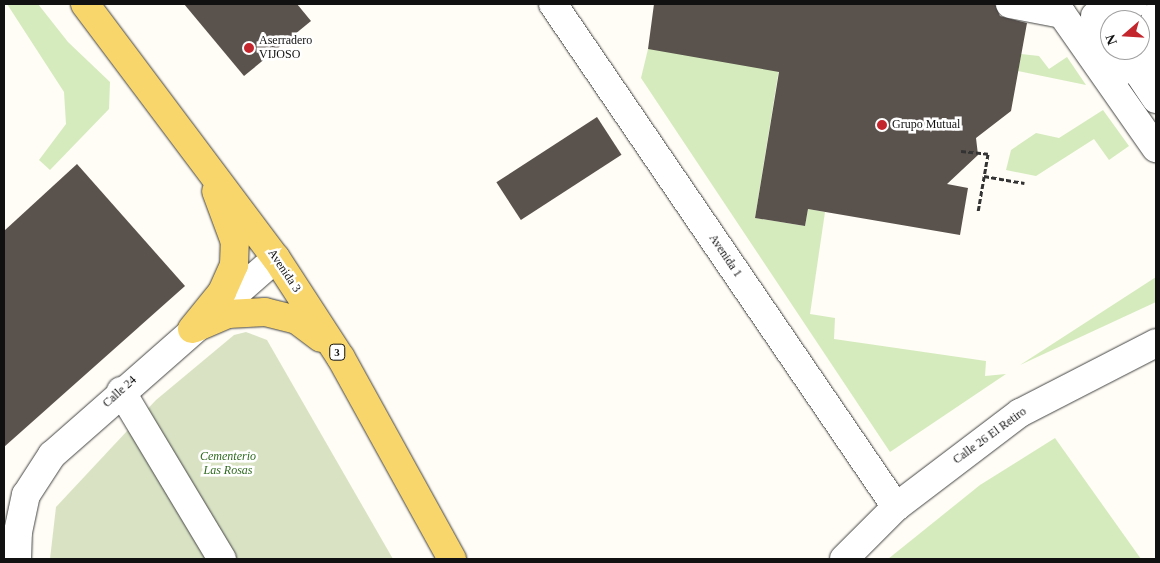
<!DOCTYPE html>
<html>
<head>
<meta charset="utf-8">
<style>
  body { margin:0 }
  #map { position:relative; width:1160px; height:563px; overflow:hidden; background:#fffdf5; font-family:Georgia,serif }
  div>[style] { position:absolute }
  .green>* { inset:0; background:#d5ebbd }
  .cemetery>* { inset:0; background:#d9e3c4 }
  .building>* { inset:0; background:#5a524d; transform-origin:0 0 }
  .path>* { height:3px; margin-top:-1.5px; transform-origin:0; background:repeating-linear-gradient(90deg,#333 0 5px,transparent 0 7.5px) }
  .roads { filter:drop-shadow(0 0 1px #444) drop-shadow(0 0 1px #444) }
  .minor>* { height:28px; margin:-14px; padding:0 14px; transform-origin:14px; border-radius:14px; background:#fff }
  .major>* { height:28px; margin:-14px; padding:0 14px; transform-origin:14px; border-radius:14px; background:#f9d66b }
  .dots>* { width:14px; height:14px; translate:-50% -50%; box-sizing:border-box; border:2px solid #fff; border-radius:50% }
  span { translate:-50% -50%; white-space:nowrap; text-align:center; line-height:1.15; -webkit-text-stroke:5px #fff; paint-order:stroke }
  .shield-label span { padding:1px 4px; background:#fff; border:1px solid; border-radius:4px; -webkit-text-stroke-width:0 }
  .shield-label { font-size:11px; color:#111; font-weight:700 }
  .poi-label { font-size:12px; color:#111 }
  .left { translate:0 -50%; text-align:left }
  .street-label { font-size:12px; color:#111 }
  .park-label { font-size:12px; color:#2f6b1f; font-style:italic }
  .frame { position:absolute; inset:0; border:5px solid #111; pointer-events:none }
  .north { position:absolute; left:1100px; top:10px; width:50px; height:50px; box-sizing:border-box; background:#fff; border:1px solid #a0a0a0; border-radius:50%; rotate:251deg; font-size:14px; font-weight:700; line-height:20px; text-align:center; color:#111 }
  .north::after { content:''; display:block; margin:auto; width:18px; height:22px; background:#c4262e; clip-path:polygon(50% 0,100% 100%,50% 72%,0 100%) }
</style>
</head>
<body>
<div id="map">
  <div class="green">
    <div style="clip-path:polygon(7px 4px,38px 4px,68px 42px,110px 82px,109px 109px,50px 170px,39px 160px,66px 124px,64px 92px)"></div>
    <div style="clip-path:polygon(785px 32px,755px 218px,805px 226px,808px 209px,825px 212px,810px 314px,835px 318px,834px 339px,986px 361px,985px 376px,1006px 374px,890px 452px,641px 78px,648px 49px)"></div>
    <div style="clip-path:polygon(1021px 54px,1039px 56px,1049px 69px,1067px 57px,1086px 85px,1018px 71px)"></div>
    <div style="clip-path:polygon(1103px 110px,1129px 146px,1109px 160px,1094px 139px,1036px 176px,1006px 170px,1011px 150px,1036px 133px,1059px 138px)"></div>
    <div style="clip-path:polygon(1156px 277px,1156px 302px,1020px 365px)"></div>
    <div style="clip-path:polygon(1055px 438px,1141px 559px,888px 559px,980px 485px)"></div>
  </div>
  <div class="cemetery">
    <div style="clip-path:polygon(246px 332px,267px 340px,393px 559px,50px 559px,56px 507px,156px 400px,234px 335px)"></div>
  </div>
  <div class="building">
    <div style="clip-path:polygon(184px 4px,297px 4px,311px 21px,244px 76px)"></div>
    <div style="clip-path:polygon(654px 4px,995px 4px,1000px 16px,1027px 23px,1011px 111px,976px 138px,978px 155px,947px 184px,968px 188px,960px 235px,808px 209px,805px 226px,755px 218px,779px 72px,648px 49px)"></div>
    <div style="left:597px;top:117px;width:45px;height:120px;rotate:57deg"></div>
    <div style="clip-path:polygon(77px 164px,185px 286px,4px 447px,4px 231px)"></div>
  </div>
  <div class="path">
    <div style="left:961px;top:151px;width:27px;rotate:6deg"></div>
    <div style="left:988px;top:154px;width:59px;rotate:99.8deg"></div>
    <div style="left:984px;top:176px;width:41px;rotate:9.9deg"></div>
  </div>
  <div class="roads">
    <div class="minor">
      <div style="left:553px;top:4px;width:609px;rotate:55.71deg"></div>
      <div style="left:1010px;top:4px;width:53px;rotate:10.9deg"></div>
      <div style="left:1055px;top:4px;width:176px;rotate:55deg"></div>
      <div style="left:1110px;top:4px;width:17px;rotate:121deg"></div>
      <div style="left:1101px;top:19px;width:29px;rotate:84deg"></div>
      <div style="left:1104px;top:48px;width:29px;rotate:56deg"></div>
      <div style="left:1095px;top:16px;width:22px"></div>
      <div style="left:1117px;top:16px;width:20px;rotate:-37deg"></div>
      <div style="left:1156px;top:16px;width:29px;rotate:102deg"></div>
      <div style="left:1150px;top:44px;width:30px;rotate:78deg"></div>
      <div style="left:1123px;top:50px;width:59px;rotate:56deg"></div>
      <div style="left:121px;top:391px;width:196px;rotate:59deg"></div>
      <div style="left:17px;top:559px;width:27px;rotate:-88deg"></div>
      <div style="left:18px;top:532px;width:38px;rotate:-78deg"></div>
      <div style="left:26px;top:495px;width:48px;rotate:-57deg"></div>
      <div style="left:52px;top:455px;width:298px;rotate:-41.3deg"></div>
      <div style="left:844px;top:559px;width:74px;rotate:-45deg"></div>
      <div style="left:896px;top:507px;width:156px;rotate:-37.2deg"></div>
      <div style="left:1020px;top:413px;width:153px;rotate:-27.2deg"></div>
    </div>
    <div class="major">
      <div style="left:85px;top:4px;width:318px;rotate:53.1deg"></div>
      <div style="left:276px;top:258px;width:119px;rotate:57deg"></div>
      <div style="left:341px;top:358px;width:230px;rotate:61.1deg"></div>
      <div style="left:195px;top:328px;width:36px;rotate:-23deg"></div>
      <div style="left:228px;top:314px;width:37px;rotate:-3deg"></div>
      <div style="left:265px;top:312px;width:33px;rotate:14deg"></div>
      <div style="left:297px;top:320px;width:30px;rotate:37deg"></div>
      <div style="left:192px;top:329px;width:48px;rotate:-51deg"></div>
      <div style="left:222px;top:292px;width:30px;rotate:-66deg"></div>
      <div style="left:234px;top:265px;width:23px;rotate:-88deg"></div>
      <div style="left:235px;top:242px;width:54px;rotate:-110.4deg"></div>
    </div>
  </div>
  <div class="dots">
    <div style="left:249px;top:48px;background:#c4262e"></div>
    <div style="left:882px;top:125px;background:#c4262e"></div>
  </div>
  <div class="shield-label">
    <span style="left:337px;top:352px">3</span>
  </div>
  <div class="poi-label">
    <span class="left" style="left:259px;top:48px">Aserradero<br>VIJOSO</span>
    <span class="left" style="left:892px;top:125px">Grupo Mutual</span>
  </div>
  <div class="street-label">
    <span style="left:725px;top:256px;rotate:56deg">Avenida 1</span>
    <span style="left:284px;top:271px;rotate:56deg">Avenida 3</span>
    <span style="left:120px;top:392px;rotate:-42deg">Calle 24</span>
    <span style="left:990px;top:436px;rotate:-36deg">Calle 26 El Retiro</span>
  </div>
  <div class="park-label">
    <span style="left:228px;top:464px">Cementerio<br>Las Rosas</span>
  </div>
  <div class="frame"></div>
  <div class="north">N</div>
</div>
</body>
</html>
